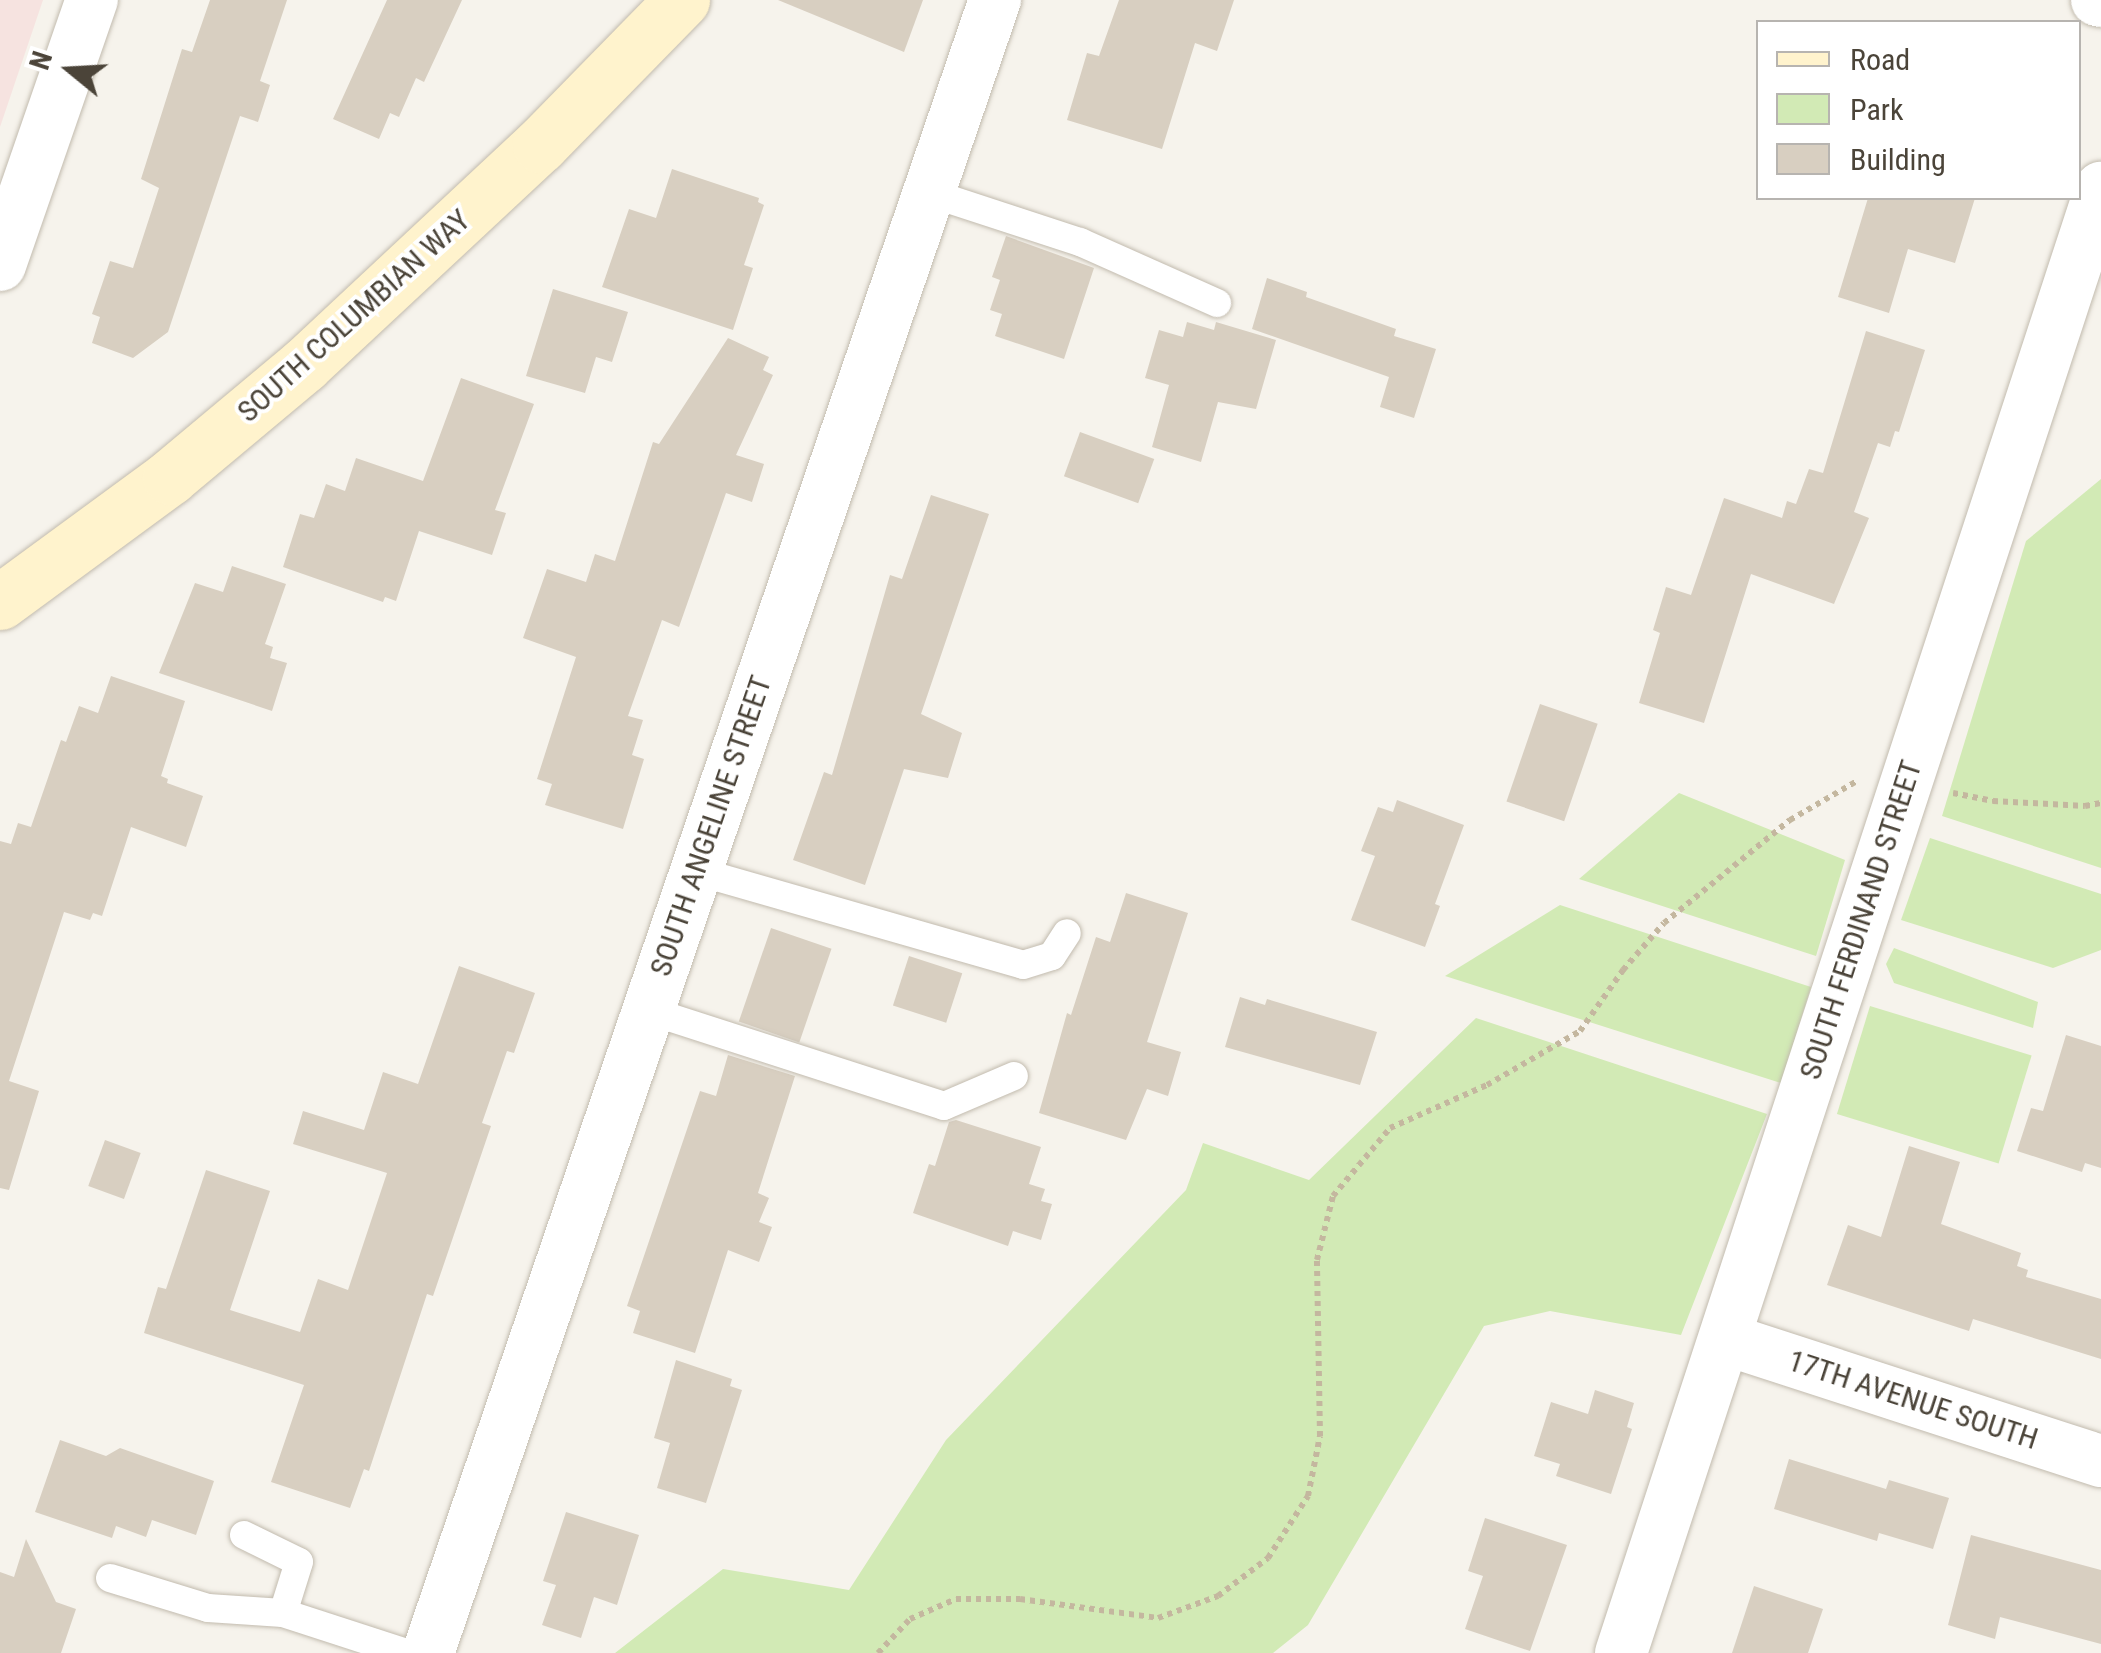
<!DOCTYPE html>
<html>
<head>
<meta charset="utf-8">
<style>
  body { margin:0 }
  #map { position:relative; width:2101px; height:1653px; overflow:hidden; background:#f6f3ec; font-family:"Roboto Condensed",sans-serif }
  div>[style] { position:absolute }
  .medical>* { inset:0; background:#f6e3e0 }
  .green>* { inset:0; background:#d2eab5; transform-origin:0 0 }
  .building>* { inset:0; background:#d8cfc1; transform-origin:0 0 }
  .path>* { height:6px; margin-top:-3px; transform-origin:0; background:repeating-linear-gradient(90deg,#c4b79f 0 5px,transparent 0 10px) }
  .roads { filter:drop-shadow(0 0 2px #c2bbae) drop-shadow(0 0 2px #c2bbae) }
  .service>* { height:28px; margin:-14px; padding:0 14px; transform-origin:14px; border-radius:14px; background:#fff }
  .minor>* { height:52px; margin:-26px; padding:0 26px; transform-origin:26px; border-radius:26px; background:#fff }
  .secondary>* { height:55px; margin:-27.5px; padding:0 27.5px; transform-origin:27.5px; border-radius:27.5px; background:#fff3cd }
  span { translate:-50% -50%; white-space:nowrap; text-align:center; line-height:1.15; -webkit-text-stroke:8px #fff; paint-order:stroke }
  .street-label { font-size:30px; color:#4b4439 }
  .legend { position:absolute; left:1756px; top:20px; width:325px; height:180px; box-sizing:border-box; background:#fff; border:2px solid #b7b4b0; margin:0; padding:12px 18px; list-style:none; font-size:30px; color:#4b4439 }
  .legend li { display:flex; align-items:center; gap:20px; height:50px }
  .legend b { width:50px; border:2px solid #b7b4b0 }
  .north { position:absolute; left:20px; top:20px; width:100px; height:100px; -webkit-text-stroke:8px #fff; paint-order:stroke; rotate:288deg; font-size:28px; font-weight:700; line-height:40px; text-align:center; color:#4b4439 }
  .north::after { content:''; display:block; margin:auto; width:35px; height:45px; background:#4b4439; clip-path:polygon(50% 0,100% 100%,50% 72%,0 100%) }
</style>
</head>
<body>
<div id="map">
  <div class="medical">
    <div style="clip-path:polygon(0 0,43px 0,0 127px)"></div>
  </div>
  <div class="green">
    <div style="clip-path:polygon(2101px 479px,2101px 868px,1942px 816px,2026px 541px)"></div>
    <div style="clip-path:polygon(1679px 793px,1845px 860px,1816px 956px,1579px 879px)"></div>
    <div style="clip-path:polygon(1930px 838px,2101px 894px,2101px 950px,2053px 968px,1901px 920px)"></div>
    <div style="clip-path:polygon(1560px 905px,1811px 987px,1781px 1083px,1445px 976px)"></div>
    <div style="clip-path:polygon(1894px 948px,2038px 1002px,2033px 1028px,1894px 983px,1886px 964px)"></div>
    <div style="left:1870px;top:1006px;width:169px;height:113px;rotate:17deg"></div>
    <div style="clip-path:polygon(1476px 1018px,1767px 1114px,1681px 1335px,1550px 1311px,1484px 1326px,1308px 1625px,1273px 1653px,615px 1653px,723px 1569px,849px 1590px,946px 1440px,1186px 1190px,1203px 1143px,1309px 1180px)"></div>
  </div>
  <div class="building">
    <div style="clip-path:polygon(210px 0,287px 0,260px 81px,270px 85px,258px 122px,240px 116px,168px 332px,133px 358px,92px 343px,100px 317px,92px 314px,110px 261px,133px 268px,159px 188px,141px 179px,182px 49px,192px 52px)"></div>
    <div style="clip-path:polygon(387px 0,462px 0,424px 82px,416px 78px,399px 117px,390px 113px,379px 139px,333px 119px)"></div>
    <div style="clip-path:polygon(778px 0,923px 0,904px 52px)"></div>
    <div style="clip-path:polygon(1119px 0,1234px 0,1217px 51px,1195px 43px,1162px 149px,1067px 120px,1087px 53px,1099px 56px)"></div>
    <div style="clip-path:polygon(672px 169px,759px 198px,758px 202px,764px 205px,744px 265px,753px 268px,733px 330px,602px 287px,629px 209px,656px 218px)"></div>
    <div style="clip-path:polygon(1868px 198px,1975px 198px,1955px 263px,1908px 249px,1889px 313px,1838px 297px)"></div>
    <div style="clip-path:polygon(1006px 236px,1094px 268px,1064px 359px,995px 336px,1002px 314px,990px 310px,1000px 280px,992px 277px)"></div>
    <div style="clip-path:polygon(1267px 278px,1307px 292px,1306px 297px,1396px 329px,1394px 336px,1436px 349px,1414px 418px,1380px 407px,1389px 377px,1252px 329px)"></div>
    <div style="clip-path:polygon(553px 289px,628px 312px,612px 362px,596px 357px,585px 393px,526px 376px)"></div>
    <div style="clip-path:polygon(1187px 322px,1214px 330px,1216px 322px,1276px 340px,1256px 409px,1218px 402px,1201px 462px,1152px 447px,1169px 385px,1145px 378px,1159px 330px,1183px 337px)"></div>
    <div style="clip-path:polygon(1866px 331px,1925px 350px,1899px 432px,1895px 431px,1890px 447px,1878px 443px,1854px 512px,1869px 518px,1834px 604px,1751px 574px,1704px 723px,1639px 703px,1660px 633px,1653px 630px,1666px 587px,1691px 595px,1724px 498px,1782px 518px,1787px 501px,1796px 504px,1809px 469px,1823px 473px)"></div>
    <div style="clip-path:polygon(728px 338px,769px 357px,763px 370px,773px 375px,736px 455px,764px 464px,752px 502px,726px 493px,679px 627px,662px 620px,628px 716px,643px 720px,632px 755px,644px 759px,623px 829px,545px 805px,552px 784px,537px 779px,576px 657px,523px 638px,547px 569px,586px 582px,595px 554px,615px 561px,653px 442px,659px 444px)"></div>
    <div style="clip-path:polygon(461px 378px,534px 404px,495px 510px,506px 513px,492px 555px,419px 531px,396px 601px,385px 597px,383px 602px,283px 567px,300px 514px,314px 518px,326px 484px,345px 491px,356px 458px,423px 481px)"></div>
    <div style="left:1080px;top:432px;width:79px;height:47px;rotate:20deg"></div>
    <div style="clip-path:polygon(931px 495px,989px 514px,921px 714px,962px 733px,948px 778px,904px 769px,865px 885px,793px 860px,824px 772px,832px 775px,890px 575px,902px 579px)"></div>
    <div style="clip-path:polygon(232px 566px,286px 584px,265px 644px,273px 647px,270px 658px,287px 663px,272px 711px,159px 673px,195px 583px,223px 592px)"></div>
    <div style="clip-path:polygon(111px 676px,185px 701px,161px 776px,168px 779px,167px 783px,203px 796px,186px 847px,131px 827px,102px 916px,93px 913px,90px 920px,64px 912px,9px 1081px,39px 1091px,9px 1190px,0 1188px,0 841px,11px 844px,18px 823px,31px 827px,61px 740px,66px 742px,79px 706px,98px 713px)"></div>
    <div style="left:1540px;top:704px;width:61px;height:103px;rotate:19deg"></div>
    <div style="clip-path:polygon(1397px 800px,1464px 825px,1435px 904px,1440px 906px,1425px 947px,1351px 920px,1375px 856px,1361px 851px,1378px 807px,1393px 812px)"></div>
    <div style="clip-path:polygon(1126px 893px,1188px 913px,1147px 1042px,1181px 1052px,1168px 1096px,1147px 1089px,1126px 1140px,1039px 1113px,1067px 1013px,1071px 1015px,1096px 937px,1110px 942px)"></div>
    <div style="left:771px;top:928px;width:64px;height:99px;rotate:19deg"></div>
    <div style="left:909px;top:956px;width:56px;height:52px;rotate:18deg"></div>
    <div style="clip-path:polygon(459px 966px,535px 993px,514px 1053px,507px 1051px,482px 1123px,491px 1126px,433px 1296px,427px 1294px,369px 1471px,364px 1469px,350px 1508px,271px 1482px,304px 1385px,144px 1333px,158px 1287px,166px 1289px,206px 1170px,270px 1191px,230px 1310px,300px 1332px,318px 1279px,348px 1290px,387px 1173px,293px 1144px,303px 1111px,364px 1130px,383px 1072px,418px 1084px)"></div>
    <div style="clip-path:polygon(1240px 997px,1265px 1005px,1267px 999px,1377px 1032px,1360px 1085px,1225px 1047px)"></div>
    <div style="clip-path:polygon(2066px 1035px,2101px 1046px,2101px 1168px,2085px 1163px,2082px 1172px,2017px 1151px,2031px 1108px,2043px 1111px)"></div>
    <div style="clip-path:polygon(728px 1055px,795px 1076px,758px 1193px,769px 1198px,759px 1222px,772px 1227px,759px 1262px,728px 1250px,695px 1353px,633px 1333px,640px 1311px,627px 1306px,700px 1091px,716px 1096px)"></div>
    <div style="clip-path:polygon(956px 1120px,1041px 1147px,1029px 1184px,1045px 1189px,1041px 1201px,1052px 1204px,1041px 1240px,1013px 1231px,1008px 1246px,913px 1213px,929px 1164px,935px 1166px,949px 1122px)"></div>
    <div style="left:105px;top:1140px;width:38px;height:49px;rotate:20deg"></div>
    <div style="clip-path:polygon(1909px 1146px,1960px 1162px,1941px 1224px,2021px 1253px,2017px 1266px,2028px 1270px,2026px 1277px,2101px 1299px,2101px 1359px,1973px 1319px,1969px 1331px,1827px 1285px,1848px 1225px,1881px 1237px)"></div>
    <div style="clip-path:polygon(676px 1360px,732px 1379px,730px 1386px,742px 1390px,706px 1503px,657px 1488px,670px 1443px,654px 1438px)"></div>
    <div style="clip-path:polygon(1595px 1390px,1634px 1403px,1627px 1427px,1632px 1429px,1611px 1494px,1556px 1476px,1560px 1464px,1534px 1456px,1551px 1402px,1588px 1414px)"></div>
    <div style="clip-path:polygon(60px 1440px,106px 1456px,120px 1448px,214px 1481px,196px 1535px,152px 1520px,146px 1537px,116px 1526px,112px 1538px,35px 1512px)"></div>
    <div style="clip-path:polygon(1789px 1459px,1886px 1489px,1889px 1480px,1949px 1498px,1933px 1549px,1879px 1533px,1877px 1541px,1774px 1509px)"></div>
    <div style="clip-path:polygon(566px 1512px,639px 1535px,617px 1605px,594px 1597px,581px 1638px,542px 1625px,556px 1585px,543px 1581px)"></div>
    <div style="clip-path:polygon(1485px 1518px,1567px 1545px,1530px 1651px,1465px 1629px,1483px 1576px,1468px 1571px)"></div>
    <div style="clip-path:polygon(1971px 1535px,2101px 1570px,2101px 1644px,2000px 1617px,1995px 1639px,1948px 1625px)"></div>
    <div style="clip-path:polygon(26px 1539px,56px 1602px,76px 1609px,61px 1653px,0 1653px,0 1572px,14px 1577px)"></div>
    <div style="clip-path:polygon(1754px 1586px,1823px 1609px,1808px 1653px,1732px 1653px)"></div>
  </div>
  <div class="path">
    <div style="left:1953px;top:793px;width:41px;rotate:11.3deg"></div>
    <div style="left:1993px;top:801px;width:92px;rotate:3.1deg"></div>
    <div style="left:2085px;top:806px;width:16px;rotate:-11deg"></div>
    <div style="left:878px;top:1653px;width:47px;rotate:-46.7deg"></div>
    <div style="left:910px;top:1619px;width:50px;rotate:-23.5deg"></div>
    <div style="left:956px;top:1599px;width:64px"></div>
    <div style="left:1020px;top:1599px;width:139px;rotate:7.8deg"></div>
    <div style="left:1158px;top:1618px;width:64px;rotate:-20.1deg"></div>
    <div style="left:1218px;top:1596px;width:63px;rotate:-37.2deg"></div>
    <div style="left:1268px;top:1558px;width:74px;rotate:-57.2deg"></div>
    <div style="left:1308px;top:1496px;width:61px;rotate:-78.7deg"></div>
    <div style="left:1320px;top:1436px;width:176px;rotate:-91deg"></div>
    <div style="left:1317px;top:1260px;width:66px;rotate:-76deg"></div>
    <div style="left:1333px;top:1196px;width:89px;rotate:-50deg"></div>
    <div style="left:1390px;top:1128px;width:106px;rotate:-23.9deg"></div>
    <div style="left:1487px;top:1085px;width:108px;rotate:-30.1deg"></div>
    <div style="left:1580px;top:1031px;width:75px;rotate:-54.8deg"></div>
    <div style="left:1623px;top:970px;width:62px;rotate:-48.9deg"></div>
    <div style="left:1664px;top:923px;width:163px;rotate:-39.3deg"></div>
    <div style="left:1790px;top:820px;width:78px;rotate:-30.2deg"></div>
  </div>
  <div class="roads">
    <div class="service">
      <div style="left:930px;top:193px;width:158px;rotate:18.1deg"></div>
      <div style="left:1080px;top:242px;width:150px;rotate:24deg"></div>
      <div style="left:696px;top:871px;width:340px;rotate:16deg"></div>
      <div style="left:1023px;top:965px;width:30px;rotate:-17deg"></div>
      <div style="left:1052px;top:956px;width:27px;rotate:-57deg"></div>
      <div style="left:647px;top:1010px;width:312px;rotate:17.9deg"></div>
      <div style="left:944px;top:1106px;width:76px;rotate:-23.2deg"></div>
      <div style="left:244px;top:1535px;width:61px;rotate:26.1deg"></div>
      <div style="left:299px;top:1562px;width:53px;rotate:107.4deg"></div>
      <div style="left:110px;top:1578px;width:102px;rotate:17deg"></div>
      <div style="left:208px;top:1608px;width:75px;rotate:3.8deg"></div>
      <div style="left:283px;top:1613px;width:129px;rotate:18deg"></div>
    </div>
    <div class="minor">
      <div style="left:2097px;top:0;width:4px;rotate:14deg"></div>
      <div style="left:0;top:265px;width:281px;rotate:-70.9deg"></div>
      <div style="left:1725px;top:1339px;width:395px;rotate:18deg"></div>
      <div style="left:428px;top:1653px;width:1748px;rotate:-71.07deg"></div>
      <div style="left:1621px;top:1653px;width:1542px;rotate:-71.86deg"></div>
    </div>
    <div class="secondary">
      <div style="left:0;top:602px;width:211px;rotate:-36.3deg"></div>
      <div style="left:170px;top:477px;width:175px;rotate:-39.9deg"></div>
      <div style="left:304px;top:365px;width:323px;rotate:-43deg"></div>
      <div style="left:540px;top:145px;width:203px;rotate:-45.6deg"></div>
    </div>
  </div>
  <div class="street-label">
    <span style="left:354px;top:316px;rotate:-42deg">SOUTH COLUMBIAN WAY</span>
    <span style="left:711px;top:826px;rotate:-71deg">SOUTH ANGELINE STREET</span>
    <span style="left:1861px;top:920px;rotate:-72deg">SOUTH FERDINAND STREET</span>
    <span style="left:1913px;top:1400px;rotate:18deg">17TH AVENUE SOUTH</span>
  </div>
  <ul class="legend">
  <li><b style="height:12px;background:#fff3cd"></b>Road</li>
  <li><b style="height:28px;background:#d2eab5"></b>Park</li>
  <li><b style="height:28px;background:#d8cfc1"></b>Building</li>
  </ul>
  <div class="north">N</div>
</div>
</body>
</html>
